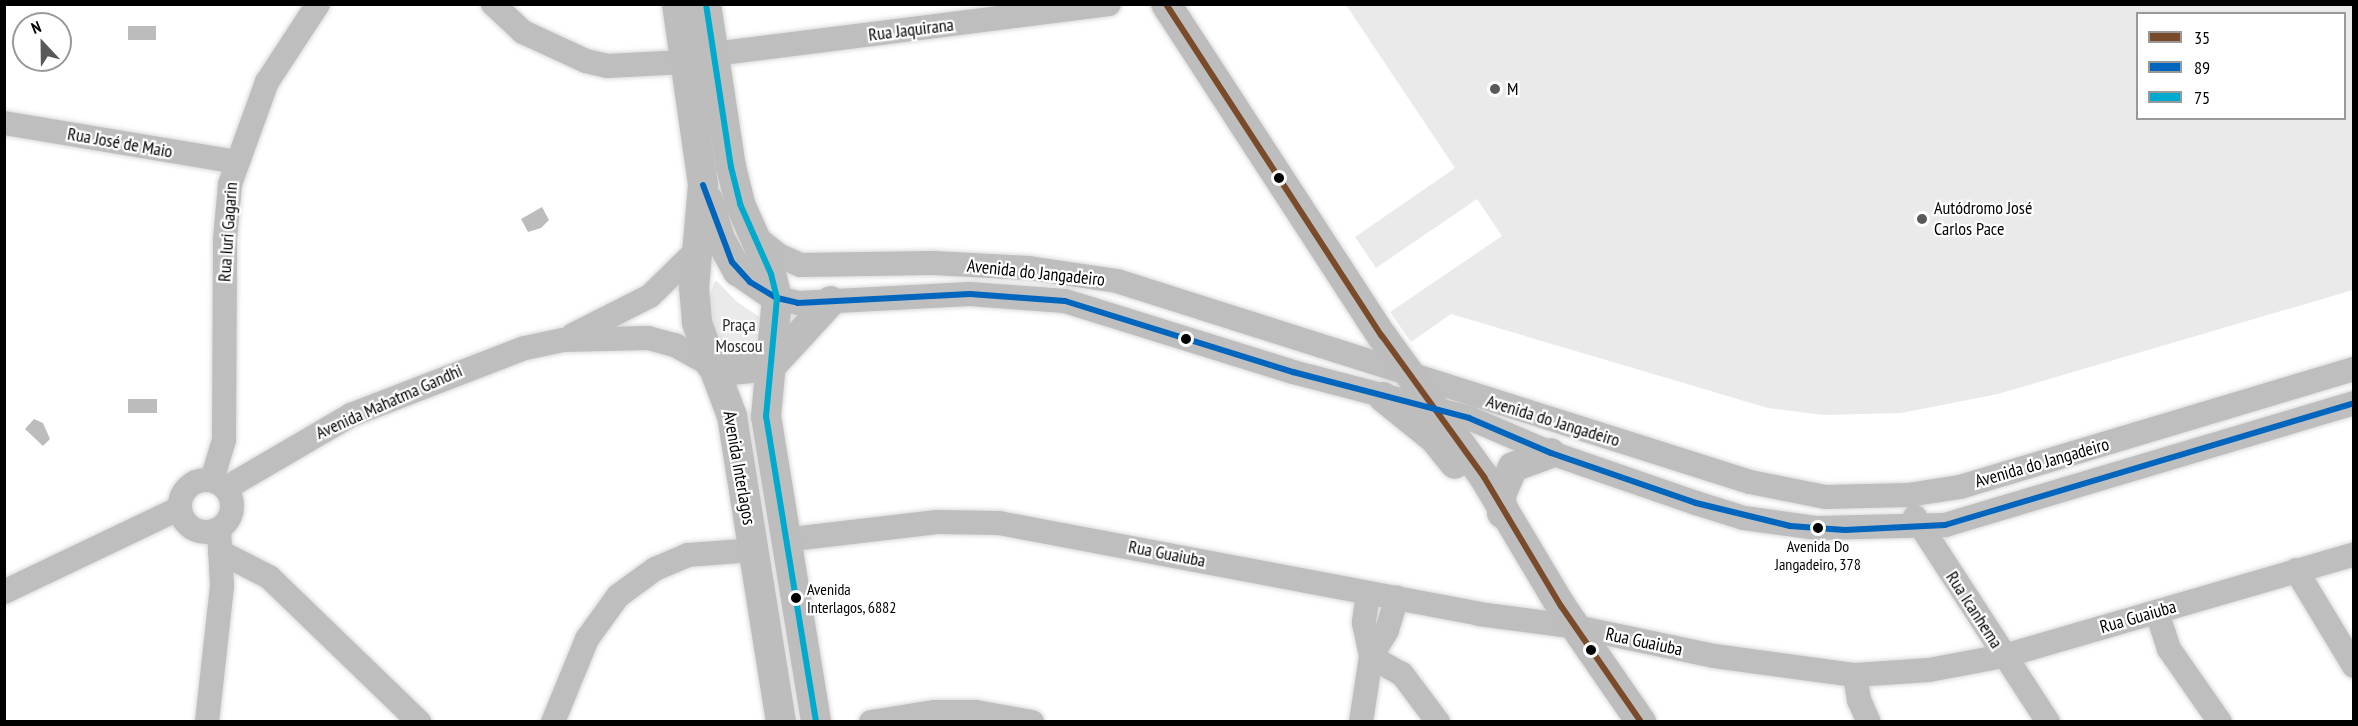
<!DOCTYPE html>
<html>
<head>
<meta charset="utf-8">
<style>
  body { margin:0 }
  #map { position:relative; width:2358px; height:726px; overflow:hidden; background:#fff; font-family:"PT Sans Narrow",sans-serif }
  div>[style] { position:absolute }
  .green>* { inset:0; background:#eaeaea }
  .water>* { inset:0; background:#bcbcbc; transform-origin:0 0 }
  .roads { filter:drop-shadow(0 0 2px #dbdbdb) drop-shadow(0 0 2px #dbdbdb) }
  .minor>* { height:24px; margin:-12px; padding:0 12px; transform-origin:12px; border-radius:12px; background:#bebebe }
  .minor>.ring { margin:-12px; padding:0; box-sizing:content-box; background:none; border:24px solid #bebebe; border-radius:50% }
  .major>* { height:30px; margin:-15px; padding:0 15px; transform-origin:15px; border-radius:15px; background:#bdbdbd }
  .bus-1>* { height:6px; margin:-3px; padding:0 3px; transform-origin:3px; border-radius:3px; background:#7a4b2a }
  .bus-2>* { height:6px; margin:-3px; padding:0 3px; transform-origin:3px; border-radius:3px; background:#0065bd }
  .bus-3>* { height:6px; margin:-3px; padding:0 3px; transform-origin:3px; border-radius:3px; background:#00a9ce }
  .dots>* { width:16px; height:16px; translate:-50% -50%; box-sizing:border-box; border:3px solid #fff; border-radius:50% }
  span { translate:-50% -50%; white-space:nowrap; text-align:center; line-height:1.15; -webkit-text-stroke:4.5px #fff; paint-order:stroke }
  .bus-label { font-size:16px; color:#000 }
  .left { translate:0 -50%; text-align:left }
  .street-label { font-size:18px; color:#000 }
  .poi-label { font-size:18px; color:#000 }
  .park-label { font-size:18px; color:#2f2f2f }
  .frame { position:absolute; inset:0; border:6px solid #000; pointer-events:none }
  .legend { position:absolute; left:2136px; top:12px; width:210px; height:108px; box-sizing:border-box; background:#fff; border:2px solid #999; margin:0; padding:8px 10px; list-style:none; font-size:18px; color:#000 }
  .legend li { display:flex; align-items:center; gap:12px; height:30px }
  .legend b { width:30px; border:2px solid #999 }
  .north { position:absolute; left:12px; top:12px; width:60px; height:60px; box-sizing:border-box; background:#fff; border:2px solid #999; border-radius:50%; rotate:338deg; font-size:16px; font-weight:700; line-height:24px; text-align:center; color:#000 }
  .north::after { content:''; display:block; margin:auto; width:21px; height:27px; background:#595959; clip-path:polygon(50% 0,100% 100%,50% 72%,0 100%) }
</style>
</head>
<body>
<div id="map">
  <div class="green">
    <div style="clip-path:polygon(evenodd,1346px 5px,2353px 5px,2353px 290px,1998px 394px,1901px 413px,1823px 415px,1768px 408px,1451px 314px,1411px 342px,1390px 312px,1502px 236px,1477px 199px,1376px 268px,1355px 237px,1455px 168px,1346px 5px,2138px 14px,2344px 14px,2344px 118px,2138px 118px,2138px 14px)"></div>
    <div style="clip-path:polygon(717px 281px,736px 301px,764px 320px,760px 361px,721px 360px,707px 308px,714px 282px)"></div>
  </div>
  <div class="water">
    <div style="left:156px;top:26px;width:14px;height:28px;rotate:90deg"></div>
    <div style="clip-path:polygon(542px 207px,549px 220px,541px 228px,528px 232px,521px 219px)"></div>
    <div style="left:157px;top:399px;width:14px;height:29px;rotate:90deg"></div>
    <div style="clip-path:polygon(34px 419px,43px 423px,50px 439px,43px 446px,25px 429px)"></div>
  </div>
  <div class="roads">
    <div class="minor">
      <div style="left:493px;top:4px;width:41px;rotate:43deg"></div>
      <div style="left:523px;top:32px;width:69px;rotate:24.7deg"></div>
      <div style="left:586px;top:61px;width:22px;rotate:13deg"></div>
      <div style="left:607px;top:66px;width:78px;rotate:-2.9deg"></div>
      <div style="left:714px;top:54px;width:398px;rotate:-7.2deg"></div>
      <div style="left:4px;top:123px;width:235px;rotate:9.5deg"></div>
      <div style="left:756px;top:237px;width:28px;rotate:39deg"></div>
      <div style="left:778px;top:255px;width:24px;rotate:24deg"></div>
      <div style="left:800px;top:265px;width:133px;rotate:-0.9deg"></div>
      <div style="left:933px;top:263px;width:96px;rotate:3deg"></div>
      <div style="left:1029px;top:268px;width:89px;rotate:8.4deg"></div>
      <div style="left:1117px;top:281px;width:664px;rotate:17.62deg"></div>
      <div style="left:1750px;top:482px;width:77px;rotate:11.2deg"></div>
      <div style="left:1826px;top:497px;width:82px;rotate:-1.4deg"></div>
      <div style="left:1908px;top:495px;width:53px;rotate:-8.7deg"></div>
      <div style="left:1960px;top:487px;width:411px;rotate:-16.7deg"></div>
      <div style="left:777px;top:298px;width:22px;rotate:13deg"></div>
      <div style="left:798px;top:303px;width:172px;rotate:-3deg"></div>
      <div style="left:970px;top:294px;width:95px;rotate:4.2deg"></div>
      <div style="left:1065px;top:301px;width:239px;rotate:17.3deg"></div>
      <div style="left:1293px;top:372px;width:182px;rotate:14.6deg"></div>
      <div style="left:1469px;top:418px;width:89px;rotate:23.1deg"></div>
      <div style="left:1551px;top:453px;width:153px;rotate:19deg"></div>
      <div style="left:1696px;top:503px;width:50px;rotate:17.4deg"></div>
      <div style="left:1744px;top:518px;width:74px;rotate:7.8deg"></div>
      <div style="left:1817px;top:528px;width:128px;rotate:-1.3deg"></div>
      <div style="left:1945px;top:525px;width:427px;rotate:-16.6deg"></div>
      <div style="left:573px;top:335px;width:86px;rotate:-26.9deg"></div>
      <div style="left:650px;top:296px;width:64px;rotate:-44.4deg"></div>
      <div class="ring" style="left:180px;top:480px;width:28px;height:28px"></div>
      <div style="left:212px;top:480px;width:42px;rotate:-73.3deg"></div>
      <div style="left:224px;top:440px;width:201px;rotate:-89.7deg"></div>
      <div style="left:225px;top:239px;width:55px;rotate:-84.8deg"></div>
      <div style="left:230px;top:184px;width:109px;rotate:-70.1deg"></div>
      <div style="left:267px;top:82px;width:93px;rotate:-56.8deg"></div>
      <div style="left:226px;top:488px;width:145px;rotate:-30.3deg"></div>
      <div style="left:351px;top:415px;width:186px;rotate:-21.1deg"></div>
      <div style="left:525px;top:348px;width:39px;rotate:-12deg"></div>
      <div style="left:563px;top:340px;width:85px;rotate:-1.3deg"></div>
      <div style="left:648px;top:338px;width:28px;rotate:15deg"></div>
      <div style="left:675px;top:345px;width:41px;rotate:29.1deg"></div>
      <div style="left:1915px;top:517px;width:244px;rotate:57deg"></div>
      <div style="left:784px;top:540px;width:154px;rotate:-6.7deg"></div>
      <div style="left:937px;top:522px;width:62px;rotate:0.9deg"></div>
      <div style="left:999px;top:523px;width:489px;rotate:10.7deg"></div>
      <div style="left:1479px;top:614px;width:98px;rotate:7.6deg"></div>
      <div style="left:1576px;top:627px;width:141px;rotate:11.9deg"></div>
      <div style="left:1714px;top:656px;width:142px;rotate:7.7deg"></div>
      <div style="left:1855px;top:675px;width:74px;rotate:-3.9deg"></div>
      <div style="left:1929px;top:670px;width:76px;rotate:-10.6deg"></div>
      <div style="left:2004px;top:656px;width:365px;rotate:-16.2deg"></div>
      <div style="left:220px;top:552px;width:55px;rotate:27deg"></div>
      <div style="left:269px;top:577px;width:209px;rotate:44deg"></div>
      <div style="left:2296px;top:570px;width:112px;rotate:58.9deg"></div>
      <div style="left:4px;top:592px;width:195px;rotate:-25.5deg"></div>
      <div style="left:1368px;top:593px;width:30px;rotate:98deg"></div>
      <div style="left:1364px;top:623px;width:35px;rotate:78deg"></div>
      <div style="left:2157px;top:612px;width:39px;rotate:72deg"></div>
      <div style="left:2169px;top:649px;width:89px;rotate:55.1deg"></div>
      <div style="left:1371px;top:657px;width:35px;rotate:29deg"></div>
      <div style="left:1402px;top:674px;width:60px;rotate:53.1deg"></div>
      <div style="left:1855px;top:675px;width:25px;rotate:81deg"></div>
      <div style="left:1859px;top:700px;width:24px;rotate:66deg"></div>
      <div style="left:207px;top:722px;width:137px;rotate:-83.7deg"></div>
      <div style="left:222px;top:586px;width:57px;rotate:-93deg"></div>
      <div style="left:553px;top:722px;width:90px;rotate:-67.7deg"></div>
      <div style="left:587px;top:639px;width:53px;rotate:-54.2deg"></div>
      <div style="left:618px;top:596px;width:46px;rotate:-36.1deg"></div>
      <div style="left:655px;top:569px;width:36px;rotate:-23deg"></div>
      <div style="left:688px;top:555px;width:66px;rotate:-4.3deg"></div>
      <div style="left:871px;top:722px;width:65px;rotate:-8.9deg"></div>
      <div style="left:935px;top:712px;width:41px"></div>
      <div style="left:976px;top:712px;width:57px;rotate:10.1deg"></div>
      <div style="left:1361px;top:722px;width:66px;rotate:-81.3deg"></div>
      <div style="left:1371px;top:657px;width:31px;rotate:-59deg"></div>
      <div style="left:1387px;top:630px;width:34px;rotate:-73deg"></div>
    </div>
    <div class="major">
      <div style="left:677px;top:4px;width:183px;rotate:81.8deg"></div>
      <div style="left:703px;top:185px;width:102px;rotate:95deg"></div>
      <div style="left:694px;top:287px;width:36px;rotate:85deg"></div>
      <div style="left:697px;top:323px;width:99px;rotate:69.4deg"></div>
      <div style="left:732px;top:416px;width:310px;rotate:80.9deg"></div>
      <div style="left:706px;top:4px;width:165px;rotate:81.3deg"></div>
      <div style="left:731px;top:167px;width:38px;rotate:76deg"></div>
      <div style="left:740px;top:204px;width:77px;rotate:66.1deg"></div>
      <div style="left:771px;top:274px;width:25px;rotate:76deg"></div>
      <div style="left:777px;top:298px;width:119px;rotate:95.3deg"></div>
      <div style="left:766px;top:416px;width:310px;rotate:80.7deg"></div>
      <div style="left:1166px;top:4px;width:396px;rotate:57deg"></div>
      <div style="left:1382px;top:336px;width:174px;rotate:54.1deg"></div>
      <div style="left:1484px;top:477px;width:150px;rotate:59.2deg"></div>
      <div style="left:1561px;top:606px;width:141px;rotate:55.4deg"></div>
      <div style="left:708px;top:200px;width:41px;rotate:72.9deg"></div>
      <div style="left:720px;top:239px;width:37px;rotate:61deg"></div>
      <div style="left:738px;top:271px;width:47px;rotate:34.7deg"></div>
      <div style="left:711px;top:365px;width:21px;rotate:14deg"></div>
      <div style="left:731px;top:370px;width:40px;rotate:-5.7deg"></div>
      <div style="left:771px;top:366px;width:88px;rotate:-47.3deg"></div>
      <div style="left:1383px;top:397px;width:65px;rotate:38.8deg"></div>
      <div style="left:1434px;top:438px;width:33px;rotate:51deg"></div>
      <div style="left:1502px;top:513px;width:18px;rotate:-93deg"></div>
      <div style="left:1501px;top:495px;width:30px;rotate:-67deg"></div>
      <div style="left:1513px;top:467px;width:40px;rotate:-20.2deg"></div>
    </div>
  </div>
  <div class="bus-1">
    <div style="left:1166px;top:4px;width:396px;rotate:57deg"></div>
    <div style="left:1382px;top:336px;width:174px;rotate:54.1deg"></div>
    <div style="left:1484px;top:477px;width:150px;rotate:59.2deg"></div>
    <div style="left:1561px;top:606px;width:141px;rotate:55.4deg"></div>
  </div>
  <div class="bus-2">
    <div style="left:703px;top:185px;width:82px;rotate:69.4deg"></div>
    <div style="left:732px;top:262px;width:27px;rotate:48deg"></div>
    <div style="left:750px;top:282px;width:31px;rotate:31deg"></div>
    <div style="left:777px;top:298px;width:22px;rotate:13deg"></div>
    <div style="left:798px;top:303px;width:172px;rotate:-3deg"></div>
    <div style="left:970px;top:294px;width:95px;rotate:4.2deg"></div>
    <div style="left:1065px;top:301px;width:239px;rotate:17.3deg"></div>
    <div style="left:1293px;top:372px;width:182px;rotate:14.6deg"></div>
    <div style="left:1469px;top:418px;width:89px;rotate:23.1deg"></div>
    <div style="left:1551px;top:453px;width:153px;rotate:19deg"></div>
    <div style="left:1696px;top:503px;width:97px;rotate:13.7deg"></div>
    <div style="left:1790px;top:526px;width:55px;rotate:4.2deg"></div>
    <div style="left:1845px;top:530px;width:100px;rotate:-2.9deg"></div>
    <div style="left:1945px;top:525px;width:427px;rotate:-16.6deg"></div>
  </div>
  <div class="bus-3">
    <div style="left:706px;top:4px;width:165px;rotate:81.3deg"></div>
    <div style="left:731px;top:167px;width:38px;rotate:76deg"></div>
    <div style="left:740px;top:204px;width:77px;rotate:66.1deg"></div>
    <div style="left:771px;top:274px;width:25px;rotate:76deg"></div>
    <div style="left:777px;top:298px;width:119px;rotate:95.3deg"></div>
    <div style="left:766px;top:416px;width:310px;rotate:80.7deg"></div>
  </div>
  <div class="dots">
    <div style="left:1495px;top:89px;background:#595959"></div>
    <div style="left:1279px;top:178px;background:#000"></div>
    <div style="left:1922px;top:219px;background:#595959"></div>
    <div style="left:1186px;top:339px;background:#000"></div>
    <div style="left:1818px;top:528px;background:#000"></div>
    <div style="left:796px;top:598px;background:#000"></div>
    <div style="left:1591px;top:650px;background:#000"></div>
  </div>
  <div class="bus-label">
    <span style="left:1818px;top:555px">Avenida Do<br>Jangadeiro, 378</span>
    <span class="left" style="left:807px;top:598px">Avenida<br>Interlagos, 6882</span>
  </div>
  <div class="street-label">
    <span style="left:911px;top:30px;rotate:-7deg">Rua Jaquirana</span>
    <span style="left:120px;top:143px;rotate:10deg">Rua José de Maio</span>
    <span style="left:228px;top:232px;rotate:-86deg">Rua Iuri Gagarin</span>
    <span style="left:1036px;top:273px;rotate:6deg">Avenida do Jangadeiro</span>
    <span style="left:389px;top:402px;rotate:-24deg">Avenida Mahatma Gandhi</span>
    <span style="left:1553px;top:421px;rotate:17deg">Avenida do Jangadeiro</span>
    <span style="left:2042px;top:463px;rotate:-16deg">Avenida do Jangadeiro</span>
    <span style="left:739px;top:468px;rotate:80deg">Avenida Interlagos</span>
    <span style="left:1167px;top:554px;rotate:11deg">Rua Guaiuba</span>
    <span style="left:1974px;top:610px;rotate:57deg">Rua Icanhema</span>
    <span style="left:2138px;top:617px;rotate:-16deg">Rua Guaiuba</span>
    <span style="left:1644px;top:642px;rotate:12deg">Rua Guaiuba</span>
  </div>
  <div class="poi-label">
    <span class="left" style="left:1507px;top:89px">M</span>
    <span class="left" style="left:1934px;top:219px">Autódromo José<br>Carlos Pace</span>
  </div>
  <div class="park-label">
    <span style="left:739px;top:336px">Praça<br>Moscou</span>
  </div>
  <div class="frame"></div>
  <ul class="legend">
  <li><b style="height:8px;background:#7a4b2a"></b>35</li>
  <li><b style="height:8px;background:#0065bd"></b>89</li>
  <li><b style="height:8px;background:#00a9ce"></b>75</li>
  </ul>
  <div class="north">N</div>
</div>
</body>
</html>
